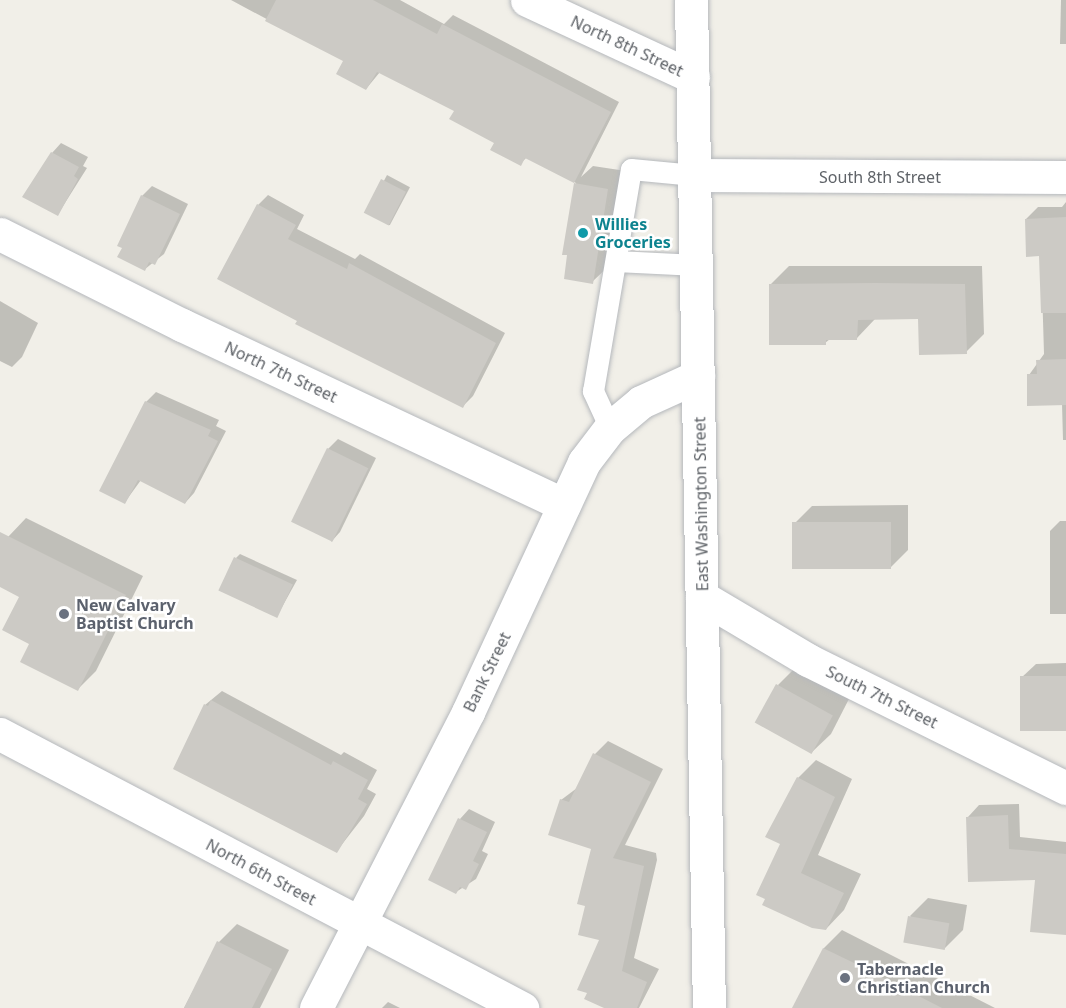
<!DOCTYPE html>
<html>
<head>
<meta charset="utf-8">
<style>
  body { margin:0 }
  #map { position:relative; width:1066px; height:1008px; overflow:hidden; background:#f1efe8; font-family:"Noto Sans",sans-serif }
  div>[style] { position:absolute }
  .shadow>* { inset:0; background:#0003; transform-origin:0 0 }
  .building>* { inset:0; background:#cccac5; transform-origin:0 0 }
  .roads { filter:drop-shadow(0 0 2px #b5b8bc) drop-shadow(0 0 2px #b5b8bc) }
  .lane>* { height:21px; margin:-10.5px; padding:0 10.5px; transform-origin:10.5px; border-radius:10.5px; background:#fff }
  .street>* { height:33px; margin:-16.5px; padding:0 16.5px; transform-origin:16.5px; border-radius:16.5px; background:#fff }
  .secondary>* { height:33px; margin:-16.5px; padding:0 16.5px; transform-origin:16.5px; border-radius:16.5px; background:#fff }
  .dots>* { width:16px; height:16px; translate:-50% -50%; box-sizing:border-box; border:3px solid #fff; border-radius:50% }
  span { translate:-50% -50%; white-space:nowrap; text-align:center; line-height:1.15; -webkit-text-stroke:5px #fff; paint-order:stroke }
  .street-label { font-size:16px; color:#5f6368 }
  .culture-label { font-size:16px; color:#0d838f; font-weight:700 }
  .left { translate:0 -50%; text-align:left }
  .worship-label { font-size:16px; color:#5b616d; font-weight:700 }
</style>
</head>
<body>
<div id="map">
  <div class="shadow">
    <div style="clip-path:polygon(231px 0,400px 0,444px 24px,453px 15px,619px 102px,581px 177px,593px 166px,626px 171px,611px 264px,592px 282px,576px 183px,527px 157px,520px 164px,456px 111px,380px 72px,366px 89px,345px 61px)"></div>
    <div style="clip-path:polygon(1061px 0,1066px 0,1066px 44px,1060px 44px)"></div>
    <div style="clip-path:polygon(61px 143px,88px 157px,83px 166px,87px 168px,58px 214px,52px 153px)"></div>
    <div style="left:387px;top:175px;width:26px;height:43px;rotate:28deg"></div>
    <div style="clip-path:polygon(152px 186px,188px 204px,164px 254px,145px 269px,142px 196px)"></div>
    <div style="clip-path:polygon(268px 195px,304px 215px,297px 229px,355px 259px,360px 254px,505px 333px,473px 396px,463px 406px,219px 279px,258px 205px)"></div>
    <div style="clip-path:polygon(1066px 202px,1066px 440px,1063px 440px,1062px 404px,1029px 375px,1044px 354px,1041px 254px,1026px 219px,1038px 207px,1062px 207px)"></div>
    <div style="clip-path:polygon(789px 266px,982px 266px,984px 334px,966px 352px,920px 318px,875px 319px,857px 338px,830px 339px,825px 343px,771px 284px)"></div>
    <div style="clip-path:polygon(0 301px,38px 323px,22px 357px,12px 367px,0 361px)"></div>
    <div style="clip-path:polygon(156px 392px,219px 420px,216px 426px,226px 431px,194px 493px,185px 503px,141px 480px,125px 502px,146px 402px)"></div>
    <div style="clip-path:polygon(338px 439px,376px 458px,340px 532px,331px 542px,328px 449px)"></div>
    <div style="clip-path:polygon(908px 505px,908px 550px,890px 568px,794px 524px,812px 506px)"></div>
    <div style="clip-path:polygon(26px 518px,143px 576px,96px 671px,78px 689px,31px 643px,21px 596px,0 586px,0 553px,8px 537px)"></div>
    <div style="clip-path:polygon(1060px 521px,1066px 521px,1066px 614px,1050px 614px,1050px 531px)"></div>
    <div style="clip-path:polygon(240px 554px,297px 580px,277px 616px,236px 558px)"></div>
    <div style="clip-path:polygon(1066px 663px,1066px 730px,1021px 678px,1036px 664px)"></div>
    <div style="clip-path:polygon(796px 667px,850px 697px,831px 734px,812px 752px,778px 685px)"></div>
    <div style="clip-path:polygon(222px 691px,341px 755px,344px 752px,377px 770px,367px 789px,376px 794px,364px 816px,336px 852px,205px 705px)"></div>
    <div style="clip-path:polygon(608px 741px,663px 769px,625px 845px,656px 853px,657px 860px,634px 958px,659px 969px,639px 1008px,607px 1008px,601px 939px,586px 905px,592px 848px,561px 800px,577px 788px,595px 754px)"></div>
    <div style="clip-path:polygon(816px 760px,852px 779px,818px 855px,861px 874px,844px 910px,826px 929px,782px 844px,798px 778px)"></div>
    <div style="clip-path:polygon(1019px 804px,1020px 837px,1066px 842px,1066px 934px,1036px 878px,968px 817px,979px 805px)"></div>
    <div style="clip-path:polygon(469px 809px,495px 822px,482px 851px,488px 854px,476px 879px,456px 892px,460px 819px)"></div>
    <div style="clip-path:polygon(928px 898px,967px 905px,963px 930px,944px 949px,910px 916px)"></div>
    <div style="clip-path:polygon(237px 924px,289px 950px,260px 1008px,184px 1008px,219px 942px)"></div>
    <div style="clip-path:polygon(842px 930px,995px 1008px,794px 1008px,824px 948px)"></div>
    <div style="clip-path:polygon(388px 1002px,400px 1008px,382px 1008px)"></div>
  </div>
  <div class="building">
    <div style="clip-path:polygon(276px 0,373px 0,437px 34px,442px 24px,611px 112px,574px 183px,525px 158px,521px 166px,490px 150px,494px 143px,449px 119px,454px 111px,377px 72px,366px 90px,336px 74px,343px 61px,265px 21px)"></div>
    <div style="clip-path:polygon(51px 152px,79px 167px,74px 176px,78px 179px,58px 216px,22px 197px)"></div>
    <div style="left:381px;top:179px;width:28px;height:38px;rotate:27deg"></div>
    <div style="clip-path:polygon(574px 183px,608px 189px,593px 284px,564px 279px,567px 255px,562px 255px)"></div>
    <div style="clip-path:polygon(141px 195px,180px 214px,155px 265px,149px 262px,145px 271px,117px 257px,122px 248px,117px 246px)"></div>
    <div style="clip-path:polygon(257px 204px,296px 225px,288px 239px,347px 269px,349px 263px,496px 343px,463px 408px,295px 324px,297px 321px,217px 279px)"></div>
    <div style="clip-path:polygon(1066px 217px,1066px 313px,1041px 313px,1039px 256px,1026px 257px,1025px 219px)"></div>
    <div style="clip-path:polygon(875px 283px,965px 284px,967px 354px,919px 355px,918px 319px,858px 320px,857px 340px,826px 340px,826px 345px,769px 345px,769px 284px)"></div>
    <div style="clip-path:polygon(1066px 359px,1066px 405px,1027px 406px,1027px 374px,1037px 374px,1036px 360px)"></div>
    <div style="clip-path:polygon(145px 401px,211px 430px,208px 436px,218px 441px,185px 504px,138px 480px,125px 504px,99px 491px)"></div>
    <div style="left:327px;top:448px;width:46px;height:82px;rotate:26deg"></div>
    <div style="left:891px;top:522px;width:47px;height:99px;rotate:90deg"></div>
    <div style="clip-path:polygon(0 532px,126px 595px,78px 691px,20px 662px,29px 644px,2px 630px,19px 597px,0 587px)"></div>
    <div style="left:234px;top:557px;width:65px;height:37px;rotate:25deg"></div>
    <div style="left:1066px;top:676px;width:55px;height:46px;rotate:90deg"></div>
    <div style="left:776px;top:684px;width:65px;height:44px;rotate:29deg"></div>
    <div style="clip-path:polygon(211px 700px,331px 765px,333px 761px,368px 780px,358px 799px,367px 804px,337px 853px,173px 769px,204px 704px,208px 706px)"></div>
    <div style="clip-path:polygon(593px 753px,651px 782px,613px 858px,644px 866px,622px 971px,647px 982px,637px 1008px,604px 1008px,584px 999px,587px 993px,577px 990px,599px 940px,578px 935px,585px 906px,577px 904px,591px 849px,548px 835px,560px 799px,569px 802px)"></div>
    <div style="clip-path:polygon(797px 777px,835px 797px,801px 873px,844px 893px,826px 930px,812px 928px,762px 905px,765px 899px,756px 895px,780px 844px,765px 837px)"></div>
    <div style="clip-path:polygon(1008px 815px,1009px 849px,1066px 854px,1066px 935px,1030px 932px,1035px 880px,968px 882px,966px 817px)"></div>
    <div style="clip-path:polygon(458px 818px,487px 832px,473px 861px,479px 864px,466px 890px,460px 887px,456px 894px,428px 880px)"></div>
    <div style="left:908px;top:916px;width:42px;height:27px;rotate:10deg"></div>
    <div style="clip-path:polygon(217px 941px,272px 969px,252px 1008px,184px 1008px)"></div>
    <div style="clip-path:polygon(823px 948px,852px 962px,942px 1008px,792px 1008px)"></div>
  </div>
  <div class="roads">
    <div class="lane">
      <div style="left:616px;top:261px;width:81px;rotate:2.8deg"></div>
      <div style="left:610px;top:428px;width:41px;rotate:-114.7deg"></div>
      <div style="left:593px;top:391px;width:225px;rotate:-80.3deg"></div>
      <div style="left:631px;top:169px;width:63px;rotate:5.4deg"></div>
    </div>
    <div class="street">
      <div style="left:527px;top:0;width:183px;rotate:24.9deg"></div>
      <div style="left:694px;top:175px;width:372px;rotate:0.3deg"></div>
      <div style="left:0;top:234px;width:203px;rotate:26.6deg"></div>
      <div style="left:182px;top:325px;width:422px;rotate:25.2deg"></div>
      <div style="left:702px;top:597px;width:123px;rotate:30.7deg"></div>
      <div style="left:808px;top:660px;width:288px;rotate:26.4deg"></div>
      <div style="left:0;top:734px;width:590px;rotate:27.7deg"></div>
      <div style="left:316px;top:1008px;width:333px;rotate:-62.8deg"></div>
      <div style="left:468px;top:712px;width:276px;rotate:-65.1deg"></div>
      <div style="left:584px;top:462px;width:43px;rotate:-52.6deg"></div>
      <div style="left:610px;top:428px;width:40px;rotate:-40deg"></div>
      <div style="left:641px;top:402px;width:63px;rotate:-24.5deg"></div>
    </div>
    <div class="secondary">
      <div style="left:691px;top:0;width:1008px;rotate:88.98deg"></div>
    </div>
  </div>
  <div class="dots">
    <div style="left:583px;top:233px;background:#0f9aa8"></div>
    <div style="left:64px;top:614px;background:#6b7280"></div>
    <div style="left:845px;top:978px;background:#6b7280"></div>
  </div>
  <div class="street-label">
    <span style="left:627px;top:46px;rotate:25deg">North 8th Street</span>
    <span style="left:880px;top:177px">South 8th Street</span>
    <span style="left:281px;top:372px;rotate:25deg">North 7th Street</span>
    <span style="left:701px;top:504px;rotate:-91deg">East Washington Street</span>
    <span style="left:487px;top:672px;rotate:-64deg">Bank Street</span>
    <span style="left:882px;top:697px;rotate:26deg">South 7th Street</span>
    <span style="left:261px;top:872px;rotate:28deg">North 6th Street</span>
  </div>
  <div class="culture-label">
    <span class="left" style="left:595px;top:233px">Willies<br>Groceries</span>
  </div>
  <div class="worship-label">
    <span class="left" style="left:76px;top:614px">New Calvary<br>Baptist Church</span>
    <span class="left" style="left:857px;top:978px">Tabernacle<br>Christian Church</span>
  </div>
</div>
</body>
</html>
